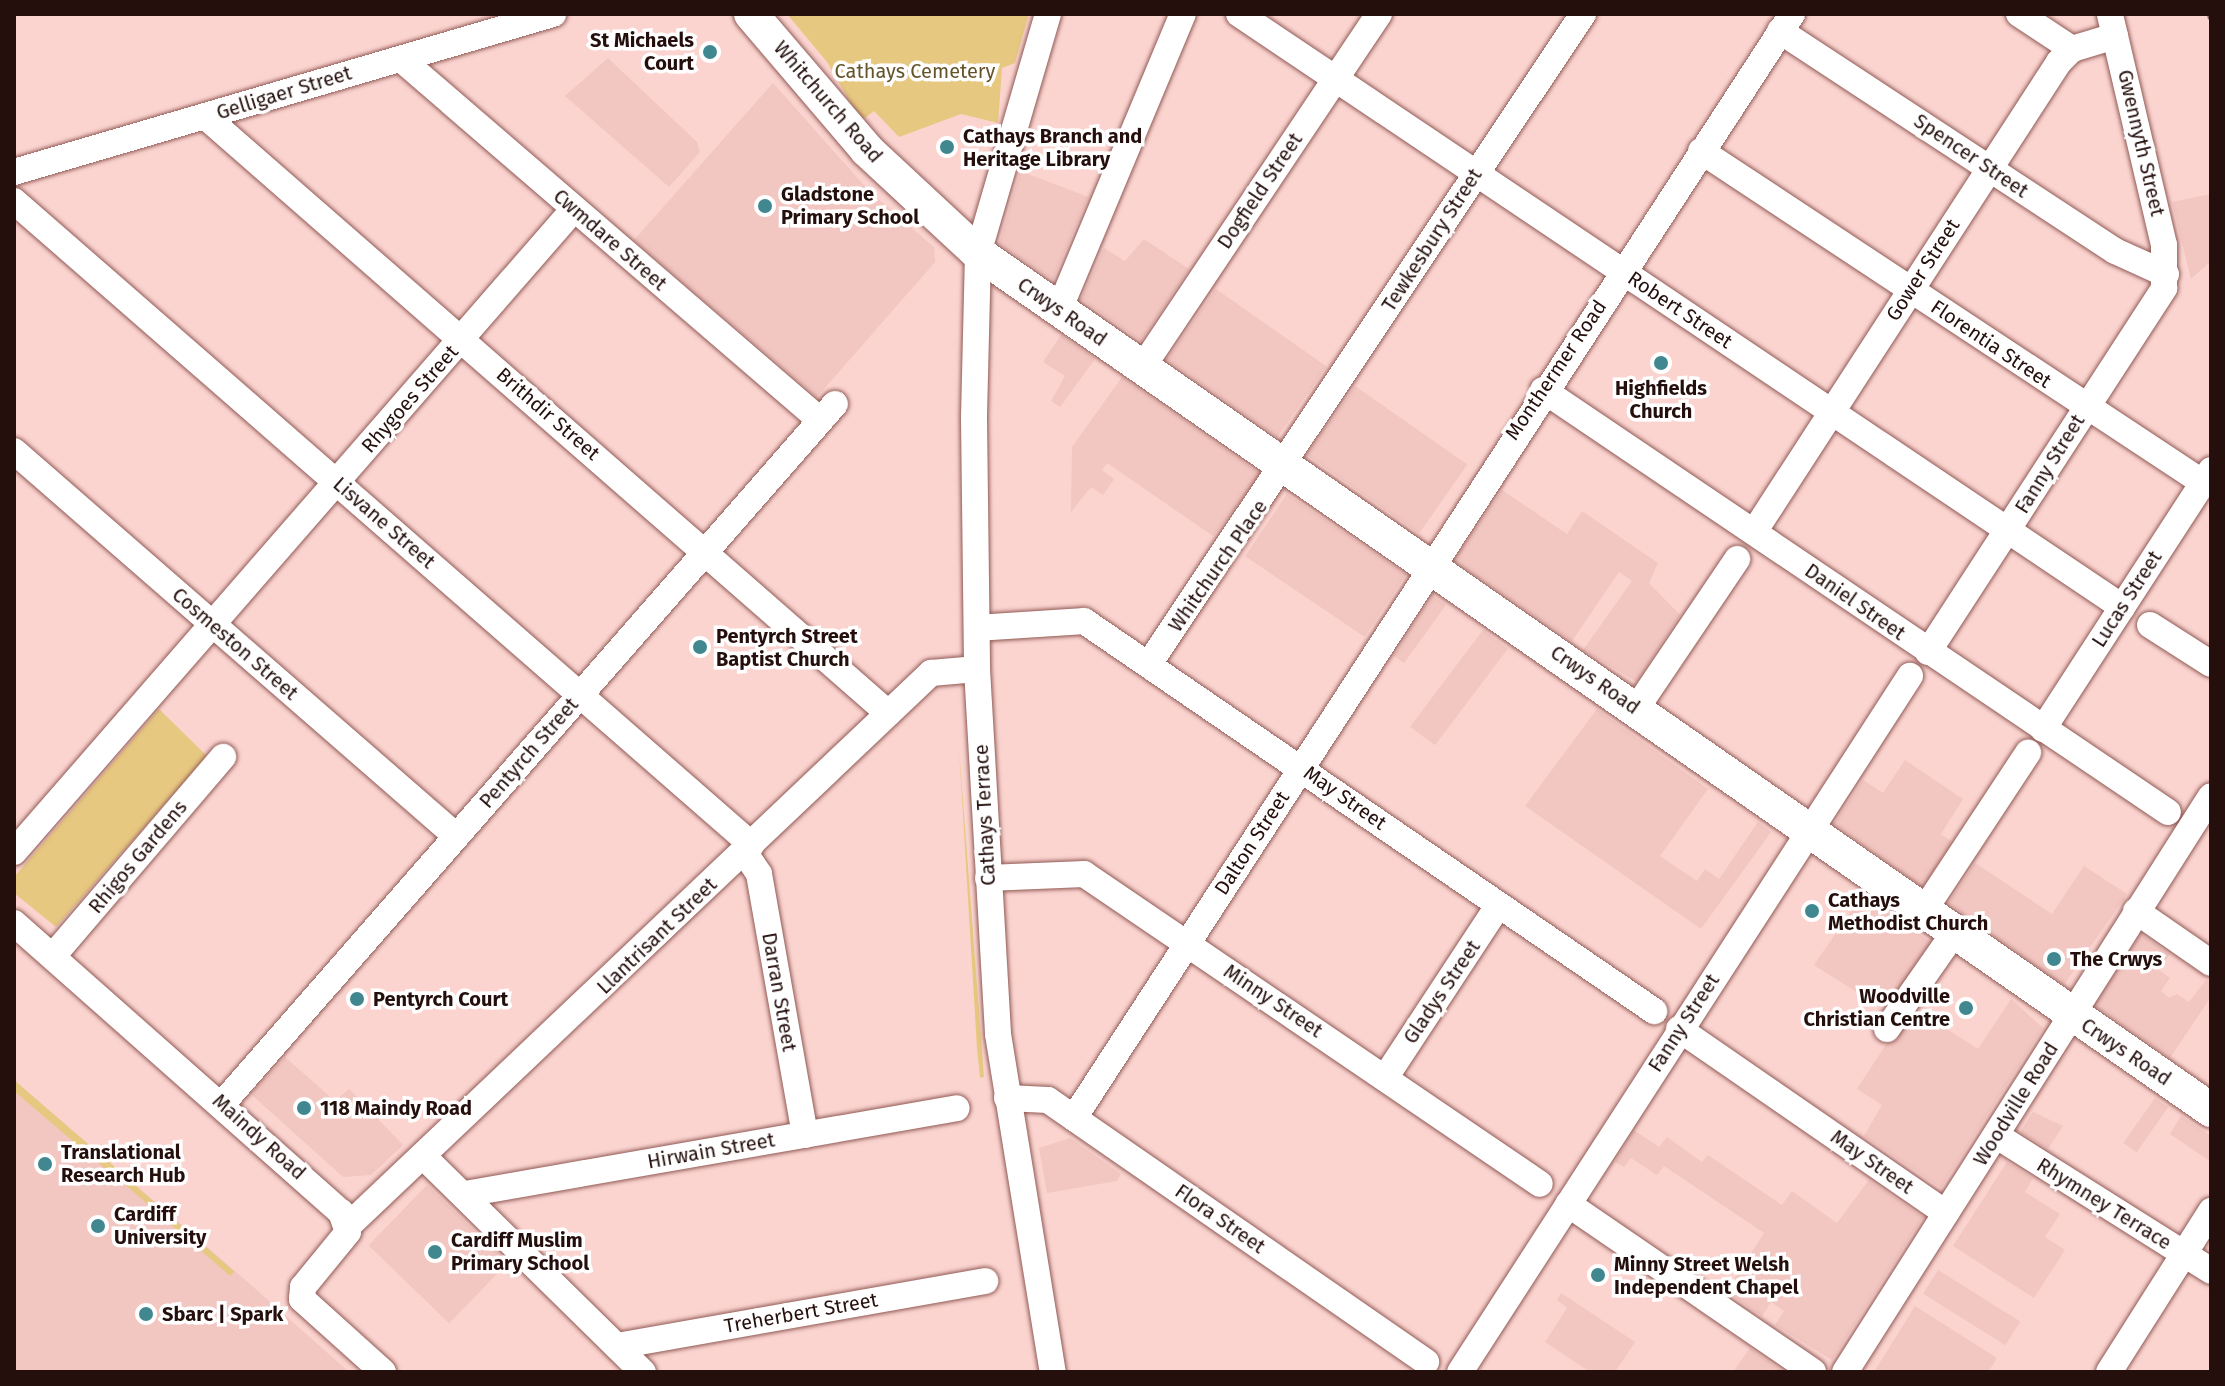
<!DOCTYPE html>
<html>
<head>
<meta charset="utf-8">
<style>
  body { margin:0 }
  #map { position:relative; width:2225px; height:1386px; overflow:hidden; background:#fbd4d0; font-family:"Fira Sans",sans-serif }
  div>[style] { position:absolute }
  .built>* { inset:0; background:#f2c6c1; transform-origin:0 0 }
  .green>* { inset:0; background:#e7c881; transform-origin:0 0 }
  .roads { filter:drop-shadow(0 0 2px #915a55) drop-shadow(0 0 2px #915a55) }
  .minor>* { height:26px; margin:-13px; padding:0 13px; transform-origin:13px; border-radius:13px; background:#fff }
  .major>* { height:34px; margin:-17px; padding:0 17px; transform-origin:17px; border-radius:17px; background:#fff }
  .rail>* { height:6px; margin-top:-3px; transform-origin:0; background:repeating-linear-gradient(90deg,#7e615e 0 14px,transparent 0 28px) }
  .dots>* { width:22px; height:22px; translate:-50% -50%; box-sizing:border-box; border:4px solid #fff; border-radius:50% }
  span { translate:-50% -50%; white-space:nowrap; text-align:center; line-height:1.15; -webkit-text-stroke:7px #fff; paint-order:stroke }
  .poi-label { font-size:20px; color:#240f0d; font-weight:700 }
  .right { translate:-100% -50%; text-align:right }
  .left { translate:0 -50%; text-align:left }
  .park-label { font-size:20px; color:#655228 }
  .street-label { font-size:20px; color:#240f0d }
  .frame { position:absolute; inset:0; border:16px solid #240f0d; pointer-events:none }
</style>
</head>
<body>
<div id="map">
  <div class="built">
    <div style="clip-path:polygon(608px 58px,697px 142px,700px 152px,669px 187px,565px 96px)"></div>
    <div style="clip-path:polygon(773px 83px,870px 192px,934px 247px,935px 262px,817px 397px,634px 240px)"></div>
    <div style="clip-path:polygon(1020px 171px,1088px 197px,1053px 280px,999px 244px)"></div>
    <div style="clip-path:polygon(2211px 194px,2211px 261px,2191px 279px,2172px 202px)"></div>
    <div style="clip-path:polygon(1144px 239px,1189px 269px,1141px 341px,1081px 299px,1104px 248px,1125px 261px)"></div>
    <div style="left:1216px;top:289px;width:135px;height:86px;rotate:35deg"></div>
    <div style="clip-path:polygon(1061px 335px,1095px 359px,1060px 407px,1051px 401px,1065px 376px,1043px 362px)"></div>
    <div style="clip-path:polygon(1122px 377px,1262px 475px,1213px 536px,1107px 463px,1102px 470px,1114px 479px,1103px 495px,1091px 487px,1071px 512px,1072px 447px)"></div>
    <div style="left:1355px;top:386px;width:137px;height:84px;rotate:35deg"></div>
    <div style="clip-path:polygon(1502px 490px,1567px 534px,1582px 511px,1658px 563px,1649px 583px,1680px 615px,1637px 682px,1583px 650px,1632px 581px,1619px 572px,1572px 641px,1454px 561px)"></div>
    <div style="left:1287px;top:494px;width:144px;height:75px;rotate:34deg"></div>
    <div style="clip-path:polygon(1432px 595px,1446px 605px,1404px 663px,1394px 656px)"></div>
    <div style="left:1483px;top:630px;width:31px;height:121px;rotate:37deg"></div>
    <div style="clip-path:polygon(1597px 709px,1708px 789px,1660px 856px,1697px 881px,1705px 869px,1719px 879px,1758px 822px,1771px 832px,1701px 929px,1525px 806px)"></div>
    <div style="clip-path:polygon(1905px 760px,1963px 799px,1941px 834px,1952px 842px,1923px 887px,1834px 824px,1863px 780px,1883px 793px)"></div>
    <div style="clip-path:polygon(1975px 863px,2052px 914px,2084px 866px,2127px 894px,2064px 985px,1948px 903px)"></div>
    <div style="clip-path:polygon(1862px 895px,1939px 948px,1902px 1001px,1889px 993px,1880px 1007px,1814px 965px)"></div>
    <div style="clip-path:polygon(2141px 934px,2170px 954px,2159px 970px,2170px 978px,2161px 991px,2169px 998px,2177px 994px,2189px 1002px,2206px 980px,2211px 983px,2211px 997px,2170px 1058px,2094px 1005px)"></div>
    <div style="clip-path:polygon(2011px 999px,2043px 1028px,1941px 1188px,1864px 1136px,1882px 1105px,1857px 1089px,1911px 1006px,1978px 1049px)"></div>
    <div style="clip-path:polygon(285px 1057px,335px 1101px,349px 1089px,403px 1145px,371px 1175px,343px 1177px,251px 1094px)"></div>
    <div style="clip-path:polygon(14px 1080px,235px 1271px,349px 1372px,14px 1372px)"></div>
    <div style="left:2155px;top:1098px;width:16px;height:55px;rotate:35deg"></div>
    <div style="clip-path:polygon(2033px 1112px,2063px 1126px,2048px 1149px,2020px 1132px)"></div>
    <div style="clip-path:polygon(2181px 1116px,2211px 1136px,2211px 1162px,2170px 1134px)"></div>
    <div style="clip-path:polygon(1634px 1130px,1659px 1147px,1667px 1137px,1702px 1162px,1708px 1155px,1782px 1205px,1792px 1191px,1837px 1223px,1869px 1180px,1923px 1217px,1832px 1360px,1775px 1325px,1784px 1311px,1771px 1302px,1762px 1316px,1726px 1292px,1764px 1233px,1664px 1166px,1657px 1175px,1631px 1158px,1624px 1167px,1615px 1162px)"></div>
    <div style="clip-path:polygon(1070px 1138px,1121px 1174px,1117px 1181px,1047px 1193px,1039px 1148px)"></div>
    <div style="clip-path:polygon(2007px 1162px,2033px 1178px,2025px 1192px,2060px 1214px,2045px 1237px,2065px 1250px,2034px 1298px,1953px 1246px)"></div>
    <div style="left:427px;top:1185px;width:112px;height:84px;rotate:44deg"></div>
    <div style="left:1938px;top:1270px;width:97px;height:28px;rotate:32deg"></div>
    <div style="clip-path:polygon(1561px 1293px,1635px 1342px,1615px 1372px,1590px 1372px,1545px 1342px,1567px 1308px,1557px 1300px)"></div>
    <div style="clip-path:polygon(1915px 1306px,1997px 1358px,1988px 1372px,1874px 1372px)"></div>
    <div style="clip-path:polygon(1750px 1348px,1755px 1352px,1784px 1372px,1733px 1372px)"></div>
  </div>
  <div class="green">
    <div style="clip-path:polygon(787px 14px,1029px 14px,1015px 63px,1002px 68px,998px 123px,961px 114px,899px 137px,874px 111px,861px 121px,827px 62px)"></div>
    <div style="clip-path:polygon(159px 709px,207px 756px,56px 927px,14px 893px,14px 877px)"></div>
    <div style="clip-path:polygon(959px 749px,984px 1077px,980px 1078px,977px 1049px)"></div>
    <div style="clip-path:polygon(14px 1080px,124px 1175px,127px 1178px,122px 1183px,14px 1091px)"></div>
    <div style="left:130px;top:1181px;width:138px;height:6px;rotate:41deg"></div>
  </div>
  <div class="roads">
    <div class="minor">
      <div style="left:1048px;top:14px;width:249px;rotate:106.3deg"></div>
      <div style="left:978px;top:253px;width:165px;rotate:91.4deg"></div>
      <div style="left:974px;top:418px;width:251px;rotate:89.3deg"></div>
      <div style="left:977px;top:669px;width:366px;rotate:86.7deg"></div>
      <div style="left:998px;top:1034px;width:342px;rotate:80.8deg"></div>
      <div style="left:1239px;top:14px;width:1064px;rotate:33.88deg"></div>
      <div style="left:2019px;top:14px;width:64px;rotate:33.4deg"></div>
      <div style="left:1780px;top:31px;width:401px;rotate:33.3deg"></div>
      <div style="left:2115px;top:251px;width:56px;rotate:24.3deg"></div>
      <div style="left:401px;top:59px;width:553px;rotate:40.75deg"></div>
      <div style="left:206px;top:117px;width:906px;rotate:41.15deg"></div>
      <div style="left:1701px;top:151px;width:600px;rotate:33.45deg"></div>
      <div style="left:14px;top:172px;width:562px;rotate:-16.34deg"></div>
      <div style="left:14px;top:201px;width:979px;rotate:41.11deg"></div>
      <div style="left:1059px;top:310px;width:321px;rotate:-67.3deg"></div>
      <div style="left:1142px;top:368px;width:426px;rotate:-56.2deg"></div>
      <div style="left:1543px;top:390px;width:754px;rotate:34.03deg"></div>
      <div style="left:14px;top:451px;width:586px;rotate:41.06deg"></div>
      <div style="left:1754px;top:532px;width:560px;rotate:-57.02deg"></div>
      <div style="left:2059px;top:62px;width:18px;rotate:-45deg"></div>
      <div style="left:2072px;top:49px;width:45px;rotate:-16.8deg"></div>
      <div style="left:2150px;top:625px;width:72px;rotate:32.6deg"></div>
      <div style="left:977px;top:628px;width:107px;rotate:-3.7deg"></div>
      <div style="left:1084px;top:621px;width:691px;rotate:34.38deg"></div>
      <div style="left:1928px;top:652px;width:434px;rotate:-57deg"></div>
      <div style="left:2164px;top:288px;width:43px;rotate:-90deg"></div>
      <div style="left:2164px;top:245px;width:237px;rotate:-103.2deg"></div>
      <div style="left:1149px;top:664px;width:782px;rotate:-56.27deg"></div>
      <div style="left:1636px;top:709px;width:181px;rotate:-56deg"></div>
      <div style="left:2043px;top:729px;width:309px;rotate:-57deg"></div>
      <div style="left:14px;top:852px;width:853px;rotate:-48.95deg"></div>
      <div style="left:745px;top:853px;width:25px;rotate:56deg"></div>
      <div style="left:759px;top:874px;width:265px;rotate:80deg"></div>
      <div style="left:988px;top:878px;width:96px;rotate:-2.4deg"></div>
      <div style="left:1084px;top:874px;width:551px;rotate:34.21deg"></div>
      <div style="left:2136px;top:911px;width:91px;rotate:34.7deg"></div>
      <div style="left:1923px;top:912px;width:191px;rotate:-56.6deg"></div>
      <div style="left:14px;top:923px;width:436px;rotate:41.5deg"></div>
      <div style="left:341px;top:1212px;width:21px;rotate:71deg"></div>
      <div style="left:348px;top:1232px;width:71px;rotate:129.3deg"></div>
      <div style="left:303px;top:1287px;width:12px;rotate:95deg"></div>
      <div style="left:302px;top:1299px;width:109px;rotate:42deg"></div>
      <div style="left:53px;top:956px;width:262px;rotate:-49.5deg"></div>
      <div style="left:1679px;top:1029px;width:324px;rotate:34.6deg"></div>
      <div style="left:1887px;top:1029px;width:117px;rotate:-55.1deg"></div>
      <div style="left:1385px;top:1078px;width:206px;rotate:-56.7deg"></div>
      <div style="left:1007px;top:1098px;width:41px;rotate:2.8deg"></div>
      <div style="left:1048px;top:1100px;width:460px;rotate:34.7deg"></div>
      <div style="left:223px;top:1103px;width:929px;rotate:-48.8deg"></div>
      <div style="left:1074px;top:1118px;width:1317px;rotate:-56.96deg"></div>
      <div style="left:1997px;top:1136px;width:253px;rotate:32.2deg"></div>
      <div style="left:424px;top:1157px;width:307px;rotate:44.5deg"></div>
      <div style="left:465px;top:1194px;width:499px;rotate:-9.9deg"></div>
      <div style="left:1568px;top:1204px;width:297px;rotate:34.4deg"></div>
      <div style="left:348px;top:1226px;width:804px;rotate:-43.49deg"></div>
      <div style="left:931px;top:673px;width:46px;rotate:-5deg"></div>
      <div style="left:617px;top:1346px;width:374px;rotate:-10deg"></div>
      <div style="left:1460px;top:1372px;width:829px;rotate:-57.12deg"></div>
      <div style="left:1845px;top:1372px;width:682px;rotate:-57.57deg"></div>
      <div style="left:2109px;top:1372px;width:191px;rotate:-57.6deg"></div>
    </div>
    <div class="major">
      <div style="left:751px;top:14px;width:179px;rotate:49.5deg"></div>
      <div style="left:867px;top:150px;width:151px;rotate:42.9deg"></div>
      <div style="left:978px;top:253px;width:1502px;rotate:34.8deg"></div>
    </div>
  </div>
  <div class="rail">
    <div style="left:2210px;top:14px;width:5px;rotate:79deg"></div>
  </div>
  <div class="dots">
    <div style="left:710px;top:52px;background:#408790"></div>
    <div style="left:947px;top:147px;background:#408790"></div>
    <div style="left:765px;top:206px;background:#408790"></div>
    <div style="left:1661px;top:363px;background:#408790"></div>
    <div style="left:700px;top:647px;background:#408790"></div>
    <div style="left:1812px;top:911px;background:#408790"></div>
    <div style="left:2054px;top:959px;background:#408790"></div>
    <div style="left:357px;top:999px;background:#408790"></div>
    <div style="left:1966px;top:1008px;background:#408790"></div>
    <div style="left:304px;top:1108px;background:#408790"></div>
    <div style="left:45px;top:1164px;background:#408790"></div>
    <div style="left:98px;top:1226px;background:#408790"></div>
    <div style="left:435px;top:1252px;background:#408790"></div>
    <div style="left:1598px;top:1275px;background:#408790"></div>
    <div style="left:146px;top:1314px;background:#408790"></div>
  </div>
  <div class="poi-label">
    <span class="right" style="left:694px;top:52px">St Michaels<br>Court</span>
    <span class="left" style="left:963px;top:148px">Cathays Branch and<br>Heritage Library</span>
    <span class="left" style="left:781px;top:206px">Gladstone<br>Primary School</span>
    <span style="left:1661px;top:400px">Highfields<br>Church</span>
    <span class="left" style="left:716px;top:648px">Pentyrch Street<br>Baptist Church</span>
    <span class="left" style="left:1828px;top:912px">Cathays<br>Methodist Church</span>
    <span class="left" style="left:2070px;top:959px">The Crwys</span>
    <span class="right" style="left:1950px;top:1008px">Woodville<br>Christian Centre</span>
    <span class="left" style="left:373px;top:999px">Pentyrch Court</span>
    <span class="left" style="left:320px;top:1108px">118 Maindy Road</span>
    <span class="left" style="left:61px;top:1164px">Translational<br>Research Hub</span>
    <span class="left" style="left:114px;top:1226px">Cardiff<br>University</span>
    <span class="left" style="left:451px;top:1252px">Cardiff Muslim<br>Primary School</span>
    <span class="left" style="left:1614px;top:1276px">Minny Street Welsh<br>Independent Chapel</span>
    <span class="left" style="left:162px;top:1314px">Sbarc | Spark</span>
  </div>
  <div class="park-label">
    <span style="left:915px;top:71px">Cathays Cemetery</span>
  </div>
  <div class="street-label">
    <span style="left:284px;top:93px;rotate:-17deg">Gelligaer Street</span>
    <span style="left:828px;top:102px;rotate:49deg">Whitchurch Road</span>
    <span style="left:2141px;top:143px;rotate:77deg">Gwennyth Street</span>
    <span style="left:1971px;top:156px;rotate:34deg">Spencer Street</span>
    <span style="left:1260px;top:191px;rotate:-56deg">Dogfield Street</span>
    <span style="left:610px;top:240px;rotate:41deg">Cwmdare Street</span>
    <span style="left:1432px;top:240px;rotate:-57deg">Tewkesbury Street</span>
    <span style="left:1923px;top:270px;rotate:-57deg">Gower Street</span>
    <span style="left:1680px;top:310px;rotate:34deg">Robert Street</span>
    <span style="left:1062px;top:312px;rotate:35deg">Crwys Road</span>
    <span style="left:1991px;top:344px;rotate:34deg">Florentia Street</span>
    <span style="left:1556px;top:370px;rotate:-56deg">Monthermer Road</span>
    <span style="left:410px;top:399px;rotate:-49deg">Rhygoes Street</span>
    <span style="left:548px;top:414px;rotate:41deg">Brithdir Street</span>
    <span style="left:2050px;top:464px;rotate:-58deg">Fanny Street</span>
    <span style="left:384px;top:523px;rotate:41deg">Lisvane Street</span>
    <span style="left:1218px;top:566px;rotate:-55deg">Whitchurch Place</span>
    <span style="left:2127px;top:599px;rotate:-57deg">Lucas Street</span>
    <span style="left:1855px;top:602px;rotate:35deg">Daniel Street</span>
    <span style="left:235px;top:644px;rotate:41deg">Cosmeston Street</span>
    <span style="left:1595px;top:680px;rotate:35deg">Crwys Road</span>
    <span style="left:529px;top:753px;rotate:-49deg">Pentyrch Street</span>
    <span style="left:1345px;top:798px;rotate:35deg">May Street</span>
    <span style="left:985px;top:815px;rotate:-93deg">Cathays Terrace</span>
    <span style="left:1252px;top:843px;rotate:-57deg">Dalton Street</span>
    <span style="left:138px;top:857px;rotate:-50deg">Rhigos Gardens</span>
    <span style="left:657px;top:936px;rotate:-44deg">Llantrisant Street</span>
    <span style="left:779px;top:992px;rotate:80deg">Darran Street</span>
    <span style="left:1442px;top:992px;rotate:-56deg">Gladys Street</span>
    <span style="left:1273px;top:1001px;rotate:34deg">Minny Street</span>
    <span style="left:1684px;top:1023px;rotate:-57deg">Fanny Street</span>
    <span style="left:2126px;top:1052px;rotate:34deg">Crwys Road</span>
    <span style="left:2016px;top:1104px;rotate:-58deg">Woodville Road</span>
    <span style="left:259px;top:1137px;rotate:42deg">Maindy Road</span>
    <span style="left:711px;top:1151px;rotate:-10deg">Hirwain Street</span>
    <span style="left:1872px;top:1162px;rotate:35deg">May Street</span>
    <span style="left:2104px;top:1204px;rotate:32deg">Rhymney Terrace</span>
    <span style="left:1220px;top:1219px;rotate:35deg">Flora Street</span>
    <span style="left:801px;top:1313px;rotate:-10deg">Treherbert Street</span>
  </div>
  <div class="frame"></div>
</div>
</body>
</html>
